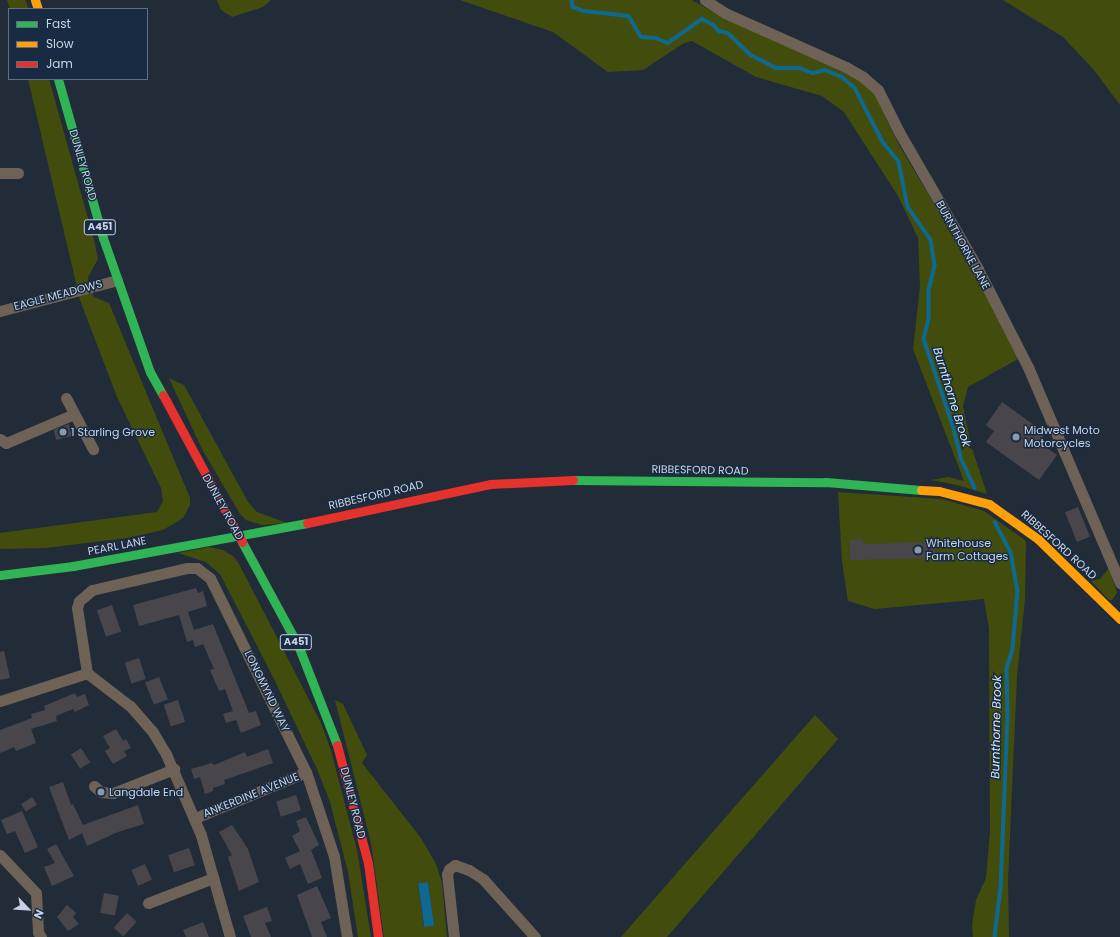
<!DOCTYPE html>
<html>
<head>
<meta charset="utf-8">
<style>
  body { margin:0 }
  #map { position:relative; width:1120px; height:937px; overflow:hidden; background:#222c39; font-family:Poppins,sans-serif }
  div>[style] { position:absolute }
  .green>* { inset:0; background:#424d0d }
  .water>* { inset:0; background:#0f688f; transform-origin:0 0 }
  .stream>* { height:3.5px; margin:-1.75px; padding:0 1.75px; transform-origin:1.75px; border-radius:1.75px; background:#0f688f }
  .building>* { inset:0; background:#48464a; transform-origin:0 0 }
  .street>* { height:11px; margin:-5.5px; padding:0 5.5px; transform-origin:5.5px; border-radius:5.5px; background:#6e6257 }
  .fast>* { height:9px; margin:-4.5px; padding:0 4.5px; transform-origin:4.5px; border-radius:4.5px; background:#30b455 }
  .slow>* { height:9px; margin:-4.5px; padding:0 4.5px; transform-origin:4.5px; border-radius:4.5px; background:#ff9f0a }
  .jam>* { height:9px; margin:-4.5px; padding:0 4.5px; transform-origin:4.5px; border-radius:4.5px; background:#e5322d }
  .dots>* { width:11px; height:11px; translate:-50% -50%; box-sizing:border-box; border:2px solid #192b42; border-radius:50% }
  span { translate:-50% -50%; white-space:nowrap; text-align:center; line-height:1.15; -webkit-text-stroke:3px #192b42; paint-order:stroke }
  .shield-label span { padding:1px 3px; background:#192b42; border:1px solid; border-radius:3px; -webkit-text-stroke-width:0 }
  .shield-label { font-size:10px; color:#c7d3e2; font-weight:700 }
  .street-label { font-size:11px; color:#c7d3e2 }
  .poi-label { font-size:11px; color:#c7d3e2 }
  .left { translate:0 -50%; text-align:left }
  .water-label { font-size:12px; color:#d1e9f7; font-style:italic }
  .legend { position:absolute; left:8px; top:8px; width:140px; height:72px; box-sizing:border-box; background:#192b42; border:1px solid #5f6e82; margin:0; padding:5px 7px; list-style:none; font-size:12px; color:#c7d3e2 }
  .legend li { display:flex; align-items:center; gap:8px; height:20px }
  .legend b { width:20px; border:1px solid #5f6e82 }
  .north { position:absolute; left:8px; top:889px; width:40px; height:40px; -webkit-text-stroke:3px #192b42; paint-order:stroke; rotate:115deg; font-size:11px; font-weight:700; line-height:16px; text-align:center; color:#c7d3e2 }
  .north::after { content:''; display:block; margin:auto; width:14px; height:18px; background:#c7d3e2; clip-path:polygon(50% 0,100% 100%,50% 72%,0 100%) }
</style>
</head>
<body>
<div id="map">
  <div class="green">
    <div style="clip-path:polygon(7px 0,25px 0,29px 9px,10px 9px)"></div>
    <div style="clip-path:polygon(217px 0,271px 0,263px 7px,232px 17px,221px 10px)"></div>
    <div style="clip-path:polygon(460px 0,692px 0,720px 16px,855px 77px,874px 93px,899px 145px,978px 278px,1018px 359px,968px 387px,963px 406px,971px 445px,987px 494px,957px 485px,931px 480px,948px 477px,964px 481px,913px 349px,920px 287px,918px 238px,898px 196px,844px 112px,822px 96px,756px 77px,692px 41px,684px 43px,643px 70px,608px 72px,553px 32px)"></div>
    <div style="clip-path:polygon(1003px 0,1120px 0,1120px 105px,1094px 70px,1063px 37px)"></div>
    <div style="clip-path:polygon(28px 79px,49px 79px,94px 240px,98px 259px,88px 277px,90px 286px,94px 297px,109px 303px,190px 498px,190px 505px,183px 518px,163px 530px,127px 538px,46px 548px,0 549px,0 533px,157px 512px,163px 501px,161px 488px,117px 397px,80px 300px)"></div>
    <div style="clip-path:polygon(169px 378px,184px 385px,248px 502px,257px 512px,287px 523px,262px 525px,246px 520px,240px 514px,202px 449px)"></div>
    <div style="clip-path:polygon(838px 492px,942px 499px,984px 511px,1026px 541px,1025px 599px,1017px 676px,1008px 880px,1009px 937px,973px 937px,972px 925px,976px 900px,986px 878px,990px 832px,989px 628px,984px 599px,875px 609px,848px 601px,842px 561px)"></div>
    <div style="clip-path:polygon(209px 547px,223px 550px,234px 557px,239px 564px,321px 723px,331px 751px,357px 850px,371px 937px,358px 937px,348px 872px,330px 802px,318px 771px,274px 679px,220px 574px,206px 562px,178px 553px)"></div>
    <div style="clip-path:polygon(1109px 568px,1117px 593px,1112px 600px,1109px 600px,1091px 581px,1100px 579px)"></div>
    <div style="clip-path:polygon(evenodd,335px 700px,343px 704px,367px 755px,362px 763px,421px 838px,436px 864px,442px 883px,447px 937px,384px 937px,371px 843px,335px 700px,428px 882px,434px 925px,424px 927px,418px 884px,428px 882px)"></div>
    <div style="clip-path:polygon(815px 715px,838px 739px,667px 937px,621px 937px)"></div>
  </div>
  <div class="water">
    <div style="left:428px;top:882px;width:44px;height:10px;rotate:82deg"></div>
  </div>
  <div class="stream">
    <div style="left:572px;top:0;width:7px;rotate:82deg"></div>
    <div style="left:573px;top:7px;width:12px;rotate:20deg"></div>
    <div style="left:584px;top:11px;width:45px;rotate:6.3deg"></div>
    <div style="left:629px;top:16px;width:24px;rotate:60deg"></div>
    <div style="left:641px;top:37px;width:15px;rotate:4deg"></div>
    <div style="left:656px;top:38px;width:13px;rotate:23deg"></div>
    <div style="left:668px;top:43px;width:42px;rotate:-35.2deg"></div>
    <div style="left:702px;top:19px;width:13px;rotate:27deg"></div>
    <div style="left:714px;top:25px;width:8px;rotate:50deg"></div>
    <div style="left:719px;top:31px;width:9px;rotate:13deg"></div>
    <div style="left:728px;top:33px;width:32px;rotate:44deg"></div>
    <div style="left:751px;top:55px;width:29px;rotate:27deg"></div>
    <div style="left:777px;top:68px;width:22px"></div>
    <div style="left:799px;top:68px;width:15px;rotate:20deg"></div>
    <div style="left:813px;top:73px;width:12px;rotate:-14deg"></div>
    <div style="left:825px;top:70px;width:18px;rotate:22deg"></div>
    <div style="left:842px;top:77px;width:17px;rotate:40deg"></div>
    <div style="left:855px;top:88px;width:61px;rotate:62.6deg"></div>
    <div style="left:883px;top:142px;width:26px;rotate:51deg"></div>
    <div style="left:899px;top:162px;width:46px;rotate:78.7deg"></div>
    <div style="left:908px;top:207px;width:40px;rotate:55.1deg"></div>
    <div style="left:931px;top:240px;width:26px;rotate:81deg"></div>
    <div style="left:935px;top:266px;width:25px;rotate:104deg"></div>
    <div style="left:929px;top:290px;width:29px;rotate:90deg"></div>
    <div style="left:929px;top:319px;width:21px;rotate:104deg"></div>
    <div style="left:924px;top:339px;width:91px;rotate:71.4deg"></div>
    <div style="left:953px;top:425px;width:34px;rotate:76deg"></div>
    <div style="left:961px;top:458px;width:33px;rotate:65deg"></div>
    <div style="left:995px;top:522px;width:34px;rotate:62deg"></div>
    <div style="left:1011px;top:552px;width:39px;rotate:80deg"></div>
    <div style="left:1018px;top:590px;width:60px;rotate:94.8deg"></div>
    <div style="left:1013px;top:650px;width:20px;rotate:108deg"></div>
    <div style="left:1007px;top:669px;width:47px;rotate:88.8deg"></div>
    <div style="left:1008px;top:716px;width:172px;rotate:92.3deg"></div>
    <div style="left:1001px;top:888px;width:49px;rotate:97deg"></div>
  </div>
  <div class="building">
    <div style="clip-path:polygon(1002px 402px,1045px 433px,1039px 442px,1057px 455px,1039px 480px,986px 442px,994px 431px,986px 425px)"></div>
    <div style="clip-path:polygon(69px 424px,72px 436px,56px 440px,54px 430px)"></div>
    <div style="left:1078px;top:507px;width:32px;height:14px;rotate:68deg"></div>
    <div style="clip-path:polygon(863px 539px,863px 544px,935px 542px,935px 558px,850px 560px,850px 540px)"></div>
    <div style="clip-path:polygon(196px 588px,198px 593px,203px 591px,207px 606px,188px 612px,194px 630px,213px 624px,249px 713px,256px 711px,261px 725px,241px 733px,236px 720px,226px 723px,223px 714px,233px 711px,225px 689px,219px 691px,210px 670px,214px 669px,203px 644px,195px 647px,193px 640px,187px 642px,179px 615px,139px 626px,133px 605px)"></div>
    <div style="left:112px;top:605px;width:28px;height:16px;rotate:71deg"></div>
    <div style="clip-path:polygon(4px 651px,10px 678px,0 680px,0 652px)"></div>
    <div style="left:139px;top:658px;width:22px;height:15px;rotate:72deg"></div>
    <div style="left:159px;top:677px;width:24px;height:15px;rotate:68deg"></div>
    <div style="clip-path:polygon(75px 693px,77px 697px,85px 694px,89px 705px,75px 712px,73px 709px,56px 716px,57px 721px,31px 729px,36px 743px,16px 751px,14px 747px,0 753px,0 730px,32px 718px,31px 714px,45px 710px,44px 706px)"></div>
    <div style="left:178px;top:700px;width:23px;height:15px;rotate:72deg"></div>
    <div style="clip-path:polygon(116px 729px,123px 741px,126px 739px,131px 748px,124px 751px,127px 756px,113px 764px,105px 751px,110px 748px,103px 736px)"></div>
    <div style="left:81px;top:748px;width:17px;height:12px;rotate:57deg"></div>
    <div style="clip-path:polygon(268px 749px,273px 763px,224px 780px,225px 784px,213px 788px,213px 791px,205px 794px,200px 777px,194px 779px,191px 769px,212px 763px,214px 765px,245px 752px,247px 757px)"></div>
    <div style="clip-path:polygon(63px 782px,71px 805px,73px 804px,83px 825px,138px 805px,144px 824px,118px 832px,87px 846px,82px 833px,69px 840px,49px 787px)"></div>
    <div style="left:296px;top:795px;width:16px;height:21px;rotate:72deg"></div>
    <div style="left:32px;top:797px;width:9px;height:13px;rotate:58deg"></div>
    <div style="clip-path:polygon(22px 811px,38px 847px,25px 853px,15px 831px,7px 834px,1px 820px)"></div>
    <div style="clip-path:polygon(306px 817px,319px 845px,311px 850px,322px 878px,308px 884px,300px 864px,290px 869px,285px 858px,300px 851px,292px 836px,300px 831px,296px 821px)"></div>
    <div style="clip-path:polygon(232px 825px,248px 849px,259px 882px,239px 891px,228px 857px,232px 855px,219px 832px)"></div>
    <div style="clip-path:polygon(56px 844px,74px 876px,52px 886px,44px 867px,55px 863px,47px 849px)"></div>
    <div style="left:189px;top:848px;width:18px;height:22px;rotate:71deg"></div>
    <div style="left:145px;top:864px;width:17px;height:15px;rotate:66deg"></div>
    <div style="clip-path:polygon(317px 886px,331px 918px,321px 922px,327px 937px,312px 937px,297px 895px)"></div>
    <div style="left:104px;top:893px;width:15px;height:20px;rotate:11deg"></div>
    <div style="clip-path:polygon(67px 905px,76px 913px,73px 917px,79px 924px,68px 931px,57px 917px)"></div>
    <div style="clip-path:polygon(267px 907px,272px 921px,265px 923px,271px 937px,251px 937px,243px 916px)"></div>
    <div style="left:127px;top:913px;width:13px;height:20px;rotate:42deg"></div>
    <div style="clip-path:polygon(203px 922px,209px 937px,186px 937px,183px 930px)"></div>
  </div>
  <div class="street">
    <div style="left:705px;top:0;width:24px;rotate:33deg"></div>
    <div style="left:725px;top:13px;width:133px;rotate:24.1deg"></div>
    <div style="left:846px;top:67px;width:20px;rotate:30deg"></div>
    <div style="left:863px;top:77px;width:20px;rotate:41deg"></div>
    <div style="left:878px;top:90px;width:47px;rotate:63.4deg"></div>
    <div style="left:899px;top:132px;width:158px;rotate:60deg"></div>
    <div style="left:978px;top:269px;width:110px;rotate:63deg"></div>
    <div style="left:1028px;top:367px;width:235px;rotate:66.9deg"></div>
    <div style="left:0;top:173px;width:18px"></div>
    <div style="left:0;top:311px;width:121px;rotate:-14.8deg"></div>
    <div style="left:66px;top:398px;width:58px;rotate:62.1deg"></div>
    <div style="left:0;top:439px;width:7px;rotate:34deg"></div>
    <div style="left:6px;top:443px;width:74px;rotate:-23.1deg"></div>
    <div style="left:0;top:701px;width:91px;rotate:-17.8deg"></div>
    <div style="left:94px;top:786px;width:9px;rotate:41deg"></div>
    <div style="left:101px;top:792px;width:12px;rotate:5deg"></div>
    <div style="left:113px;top:793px;width:66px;rotate:-21.5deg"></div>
    <div style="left:195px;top:818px;width:120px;rotate:-22.5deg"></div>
    <div style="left:0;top:855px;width:52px;rotate:46.5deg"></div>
    <div style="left:36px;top:893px;width:39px;rotate:87deg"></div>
    <div style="left:38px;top:932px;width:6px;rotate:59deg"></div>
    <div style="left:148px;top:903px;width:70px;rotate:-21deg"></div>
    <div style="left:230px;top:937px;width:106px;rotate:-105.9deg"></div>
    <div style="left:201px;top:835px;width:88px;rotate:-113.4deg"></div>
    <div style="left:166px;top:754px;width:27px;rotate:-121deg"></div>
    <div style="left:152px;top:731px;width:33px;rotate:-131deg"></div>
    <div style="left:130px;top:706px;width:54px;rotate:-142.5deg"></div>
    <div style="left:87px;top:673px;width:66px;rotate:-98.7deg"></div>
    <div style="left:77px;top:608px;width:7px;rotate:-74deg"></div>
    <div style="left:79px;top:601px;width:17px;rotate:-40deg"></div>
    <div style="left:92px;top:590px;width:98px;rotate:-13deg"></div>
    <div style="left:187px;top:568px;width:10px"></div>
    <div style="left:197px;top:568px;width:16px;rotate:38deg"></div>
    <div style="left:210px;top:578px;width:216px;rotate:63.7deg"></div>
    <div style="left:306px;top:772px;width:89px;rotate:71.6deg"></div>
    <div style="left:334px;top:856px;width:82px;rotate:80.9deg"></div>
    <div style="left:454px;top:937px;width:63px;rotate:-96.3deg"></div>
    <div style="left:447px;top:874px;width:5px;rotate:-68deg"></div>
    <div style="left:449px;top:869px;width:7px;rotate:-34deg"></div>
    <div style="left:455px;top:865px;width:15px;rotate:20deg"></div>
    <div style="left:469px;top:870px;width:17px;rotate:33deg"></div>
    <div style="left:483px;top:879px;width:78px;rotate:48.1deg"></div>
  </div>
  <div class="fast">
    <div style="left:58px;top:79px;width:165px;rotate:74.2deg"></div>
    <div style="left:103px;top:238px;width:142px;rotate:70.7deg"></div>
    <div style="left:150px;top:372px;width:26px;rotate:61deg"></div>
    <div style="left:573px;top:480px;width:253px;rotate:0.5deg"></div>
    <div style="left:826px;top:482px;width:95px;rotate:4.8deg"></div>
    <div style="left:242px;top:542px;width:117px;rotate:61.5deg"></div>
    <div style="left:298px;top:645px;width:107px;rotate:68.7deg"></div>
    <div style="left:0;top:575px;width:74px;rotate:-7deg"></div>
    <div style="left:73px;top:566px;width:238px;rotate:-10.4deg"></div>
  </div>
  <div class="slow">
    <div style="left:35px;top:0;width:9px;rotate:72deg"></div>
    <div style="left:921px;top:490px;width:18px;rotate:3deg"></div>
    <div style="left:939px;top:491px;width:52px;rotate:14.6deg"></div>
    <div style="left:989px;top:504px;width:60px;rotate:35.5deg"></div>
    <div style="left:1038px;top:539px;width:115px;rotate:44.3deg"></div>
  </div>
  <div class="jam">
    <div style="left:163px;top:395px;width:167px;rotate:61.7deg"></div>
    <div style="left:307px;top:523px;width:187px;rotate:-12deg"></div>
    <div style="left:490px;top:484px;width:83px;rotate:-2.8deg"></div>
    <div style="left:337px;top:745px;width:122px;rotate:75.3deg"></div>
    <div style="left:368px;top:863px;width:75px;rotate:82.3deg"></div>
  </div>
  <div class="dots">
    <div style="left:63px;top:432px;background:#8d99a7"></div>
    <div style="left:1016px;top:437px;background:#8d99a7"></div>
    <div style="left:918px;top:550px;background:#8d99a7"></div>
    <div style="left:101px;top:792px;background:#8d99a7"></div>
  </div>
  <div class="shield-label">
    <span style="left:100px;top:227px">A451</span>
    <span style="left:296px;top:642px">A451</span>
  </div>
  <div class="street-label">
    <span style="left:83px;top:165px;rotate:74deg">DUNLEY ROAD</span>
    <span style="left:963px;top:245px;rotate:61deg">BURNTHORNE LANE</span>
    <span style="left:58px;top:295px;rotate:-15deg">EAGLE MEADOWS</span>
    <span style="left:700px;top:470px;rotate:1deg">RIBBESFORD ROAD</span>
    <span style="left:376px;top:495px;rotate:-13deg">RIBBESFORD ROAD</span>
    <span style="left:223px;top:507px;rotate:61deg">DUNLEY ROAD</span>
    <span style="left:1059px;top:545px;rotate:42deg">RIBBESFORD ROAD</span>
    <span style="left:117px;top:546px;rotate:-11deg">PEARL LANE</span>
    <span style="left:267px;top:691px;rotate:64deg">LONGMYND WAY</span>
    <span style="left:251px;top:795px;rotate:-22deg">ANKERDINE AVENUE</span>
    <span style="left:353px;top:803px;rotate:76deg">DUNLEY ROAD</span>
  </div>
  <div class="poi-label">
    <span class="left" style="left:1024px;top:437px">Midwest Moto<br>Motorcycles</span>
    <span class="left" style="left:71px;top:432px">1 Starling Grove</span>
    <span class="left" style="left:926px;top:550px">Whitehouse<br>Farm Cottages</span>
    <span class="left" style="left:109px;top:792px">Langdale End</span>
  </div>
  <div class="water-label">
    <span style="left:952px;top:397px;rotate:73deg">Burnthorne Brook</span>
    <span style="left:996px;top:727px;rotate:-89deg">Burnthorne Brook</span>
  </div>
  <ul class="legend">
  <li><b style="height:5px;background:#30b455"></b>Fast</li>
  <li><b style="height:5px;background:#ff9f0a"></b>Slow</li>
  <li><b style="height:5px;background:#e5322d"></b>Jam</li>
  </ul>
  <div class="north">N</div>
</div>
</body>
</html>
